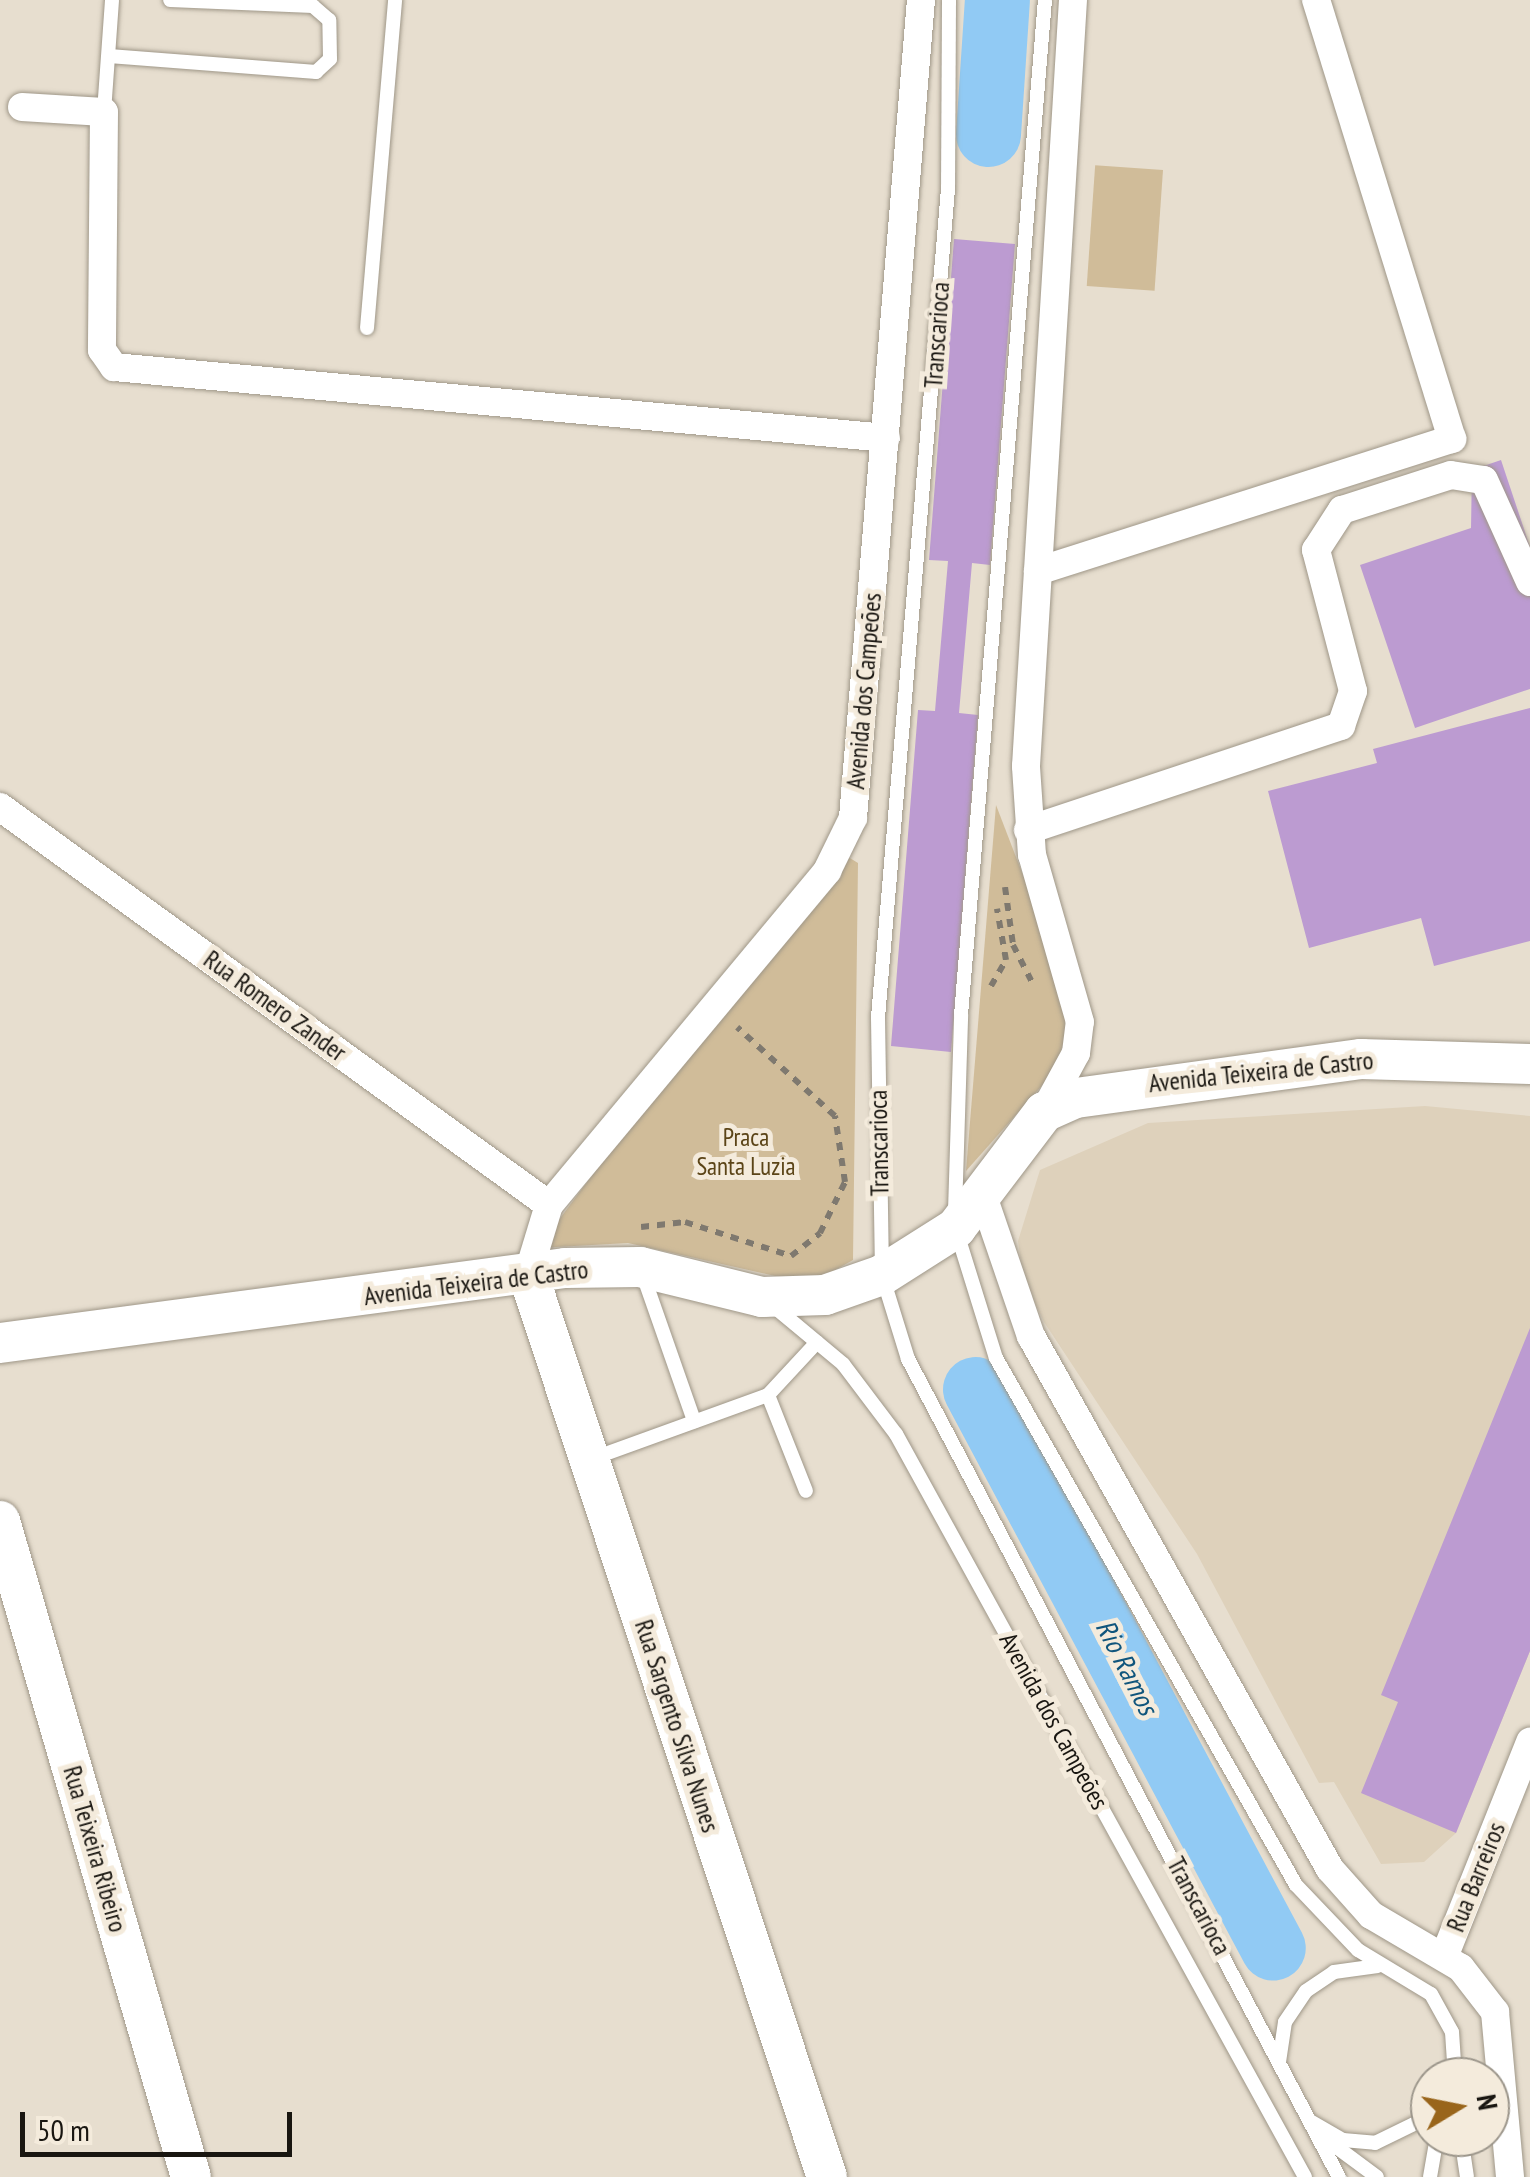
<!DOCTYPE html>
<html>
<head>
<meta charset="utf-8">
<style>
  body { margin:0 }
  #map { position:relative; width:1530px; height:2177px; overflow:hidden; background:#e7decf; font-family:"PT Sans Narrow",sans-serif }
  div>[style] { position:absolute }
  .built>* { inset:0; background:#ded1bb }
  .green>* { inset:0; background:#d0bc99; transform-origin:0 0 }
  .river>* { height:65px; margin:-32.5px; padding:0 32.5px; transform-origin:32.5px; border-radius:32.5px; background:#91caf4 }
  .building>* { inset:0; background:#bc9bd1 }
  .path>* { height:6px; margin-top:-3px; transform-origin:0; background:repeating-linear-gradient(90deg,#7f796f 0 8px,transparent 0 16px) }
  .roads { filter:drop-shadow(0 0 2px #9f9788) drop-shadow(0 0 2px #9f9788) }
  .lane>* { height:14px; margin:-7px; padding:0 7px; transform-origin:7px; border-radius:7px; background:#fff }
  .street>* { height:28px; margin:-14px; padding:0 14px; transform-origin:14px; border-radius:14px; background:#fff }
  .secondary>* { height:40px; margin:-20px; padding:0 20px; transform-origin:20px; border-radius:20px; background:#fff }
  span { translate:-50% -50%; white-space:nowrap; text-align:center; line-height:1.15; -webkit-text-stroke:10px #f4ebdc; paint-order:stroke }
  .street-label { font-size:25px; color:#191611 }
  .park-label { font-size:25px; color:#5b4417 }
  .water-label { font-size:28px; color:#10557c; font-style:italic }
  .north { position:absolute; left:1410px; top:2057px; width:100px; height:100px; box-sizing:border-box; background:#f4ebdc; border:2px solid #9c968b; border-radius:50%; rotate:80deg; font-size:28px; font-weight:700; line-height:40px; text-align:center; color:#191611 }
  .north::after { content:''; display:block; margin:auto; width:35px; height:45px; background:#99651b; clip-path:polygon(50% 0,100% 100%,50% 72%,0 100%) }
  .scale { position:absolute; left:20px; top:2112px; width:272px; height:45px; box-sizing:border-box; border:5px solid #191611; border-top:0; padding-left:12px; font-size:30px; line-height:35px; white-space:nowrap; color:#191611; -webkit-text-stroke:8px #f4ebdc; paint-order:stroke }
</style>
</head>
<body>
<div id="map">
  <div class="built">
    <div style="clip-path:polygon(1425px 1106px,1530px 1116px,1530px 1651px,1456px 1833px,1424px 1862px,1381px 1864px,1334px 1782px,1319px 1783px,1197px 1554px,1044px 1322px,1023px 1278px,1018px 1241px,1040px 1170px,1148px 1123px)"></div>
  </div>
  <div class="green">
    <div style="left:1163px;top:170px;width:121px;height:68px;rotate:94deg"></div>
    <div style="clip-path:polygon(996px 805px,1063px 979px,1069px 1023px,1055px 1071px,966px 1171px)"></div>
    <div style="clip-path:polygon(835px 849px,858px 863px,853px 1260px,821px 1278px,793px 1280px,628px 1243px,538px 1248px)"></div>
  </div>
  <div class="river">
    <div style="left:988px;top:134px;width:134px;rotate:-86.2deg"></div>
    <div style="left:975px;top:1389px;width:633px;rotate:61.94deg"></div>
  </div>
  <div class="building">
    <div style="clip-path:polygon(954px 239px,1015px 244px,990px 565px,972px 563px,959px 713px,978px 715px,951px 1052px,891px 1046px,918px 710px,935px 711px,948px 561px,929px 560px)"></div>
    <div style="clip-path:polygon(1501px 460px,1530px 547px,1530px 689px,1415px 728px,1360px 565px,1471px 528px,1472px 470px)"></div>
    <div style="clip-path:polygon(1530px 708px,1530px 941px,1434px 966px,1421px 918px,1309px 948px,1268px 791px,1377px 763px,1373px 749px)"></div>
    <div style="clip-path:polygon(1530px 1328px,1530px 1651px,1456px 1833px,1361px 1793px,1398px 1702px,1381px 1695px)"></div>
  </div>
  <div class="path">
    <div style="left:1005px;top:887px;width:59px;rotate:82.1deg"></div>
    <div style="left:1013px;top:945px;width:44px;rotate:62.9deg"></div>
    <div style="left:991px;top:986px;width:30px;rotate:-60deg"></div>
    <div style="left:1006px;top:960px;width:52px;rotate:-100deg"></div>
    <div style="left:641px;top:1227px;width:44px;rotate:-6.5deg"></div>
    <div style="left:685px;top:1222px;width:111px;rotate:17.8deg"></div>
    <div style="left:791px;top:1256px;width:37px;rotate:-38deg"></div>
    <div style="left:820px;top:1233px;width:57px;rotate:-63.9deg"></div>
    <div style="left:845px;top:1182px;width:67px;rotate:-98.6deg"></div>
    <div style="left:835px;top:1116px;width:132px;rotate:-137.8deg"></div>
  </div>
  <div class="roads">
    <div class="lane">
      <div style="left:949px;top:0;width:189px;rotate:90.3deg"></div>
      <div style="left:948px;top:189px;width:832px;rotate:94.83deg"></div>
      <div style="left:878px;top:1018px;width:257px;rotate:89.1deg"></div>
      <div style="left:882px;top:1275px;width:88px;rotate:72.8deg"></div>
      <div style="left:908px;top:1359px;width:925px;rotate:62.22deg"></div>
      <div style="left:109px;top:56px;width:208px;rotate:4.4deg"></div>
      <div style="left:316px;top:72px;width:19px;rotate:-43deg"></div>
      <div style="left:330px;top:59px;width:39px;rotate:-91deg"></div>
      <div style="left:329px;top:20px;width:21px;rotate:-139deg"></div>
      <div style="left:313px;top:6px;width:143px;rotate:-177.6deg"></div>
      <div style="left:104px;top:112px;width:112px;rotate:-85.9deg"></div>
      <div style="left:367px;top:328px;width:329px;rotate:-85.1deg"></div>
      <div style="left:955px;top:1211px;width:196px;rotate:-88.2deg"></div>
      <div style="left:961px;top:1015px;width:1018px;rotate:-85.27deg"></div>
      <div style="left:957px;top:1233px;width:131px;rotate:72.7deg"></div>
      <div style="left:996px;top:1358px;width:606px;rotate:60.35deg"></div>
      <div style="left:1296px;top:1885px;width:90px;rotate:46.4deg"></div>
      <div style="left:1358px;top:1950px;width:85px;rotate:31.1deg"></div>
      <div style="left:1431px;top:1994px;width:43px;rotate:61.1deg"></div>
      <div style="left:1452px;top:2032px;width:45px;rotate:86.2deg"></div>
      <div style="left:643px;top:1275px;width:155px;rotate:70.7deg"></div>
      <div style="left:771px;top:1304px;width:94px;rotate:39.8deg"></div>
      <div style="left:843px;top:1364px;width:88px;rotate:52.9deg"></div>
      <div style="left:896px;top:1434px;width:848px;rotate:61.17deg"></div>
      <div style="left:768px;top:1395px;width:72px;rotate:-47.2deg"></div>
      <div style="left:594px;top:1458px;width:185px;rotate:-19.9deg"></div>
      <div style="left:768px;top:1395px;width:103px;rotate:68.4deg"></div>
      <div style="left:1279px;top:2062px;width:40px;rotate:-81.5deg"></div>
      <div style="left:1285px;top:2022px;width:37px;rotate:-56deg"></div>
      <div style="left:1306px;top:1991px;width:34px;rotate:-34deg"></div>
      <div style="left:1334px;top:1972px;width:44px;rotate:-7.8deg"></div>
      <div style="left:1310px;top:2121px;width:38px;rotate:30deg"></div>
      <div style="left:1343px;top:2140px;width:32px;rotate:5deg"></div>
      <div style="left:1375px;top:2143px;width:61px;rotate:-26.1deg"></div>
      <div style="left:1323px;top:2137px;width:67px;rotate:36.5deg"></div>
      <div style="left:1461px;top:2137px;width:40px;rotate:81.5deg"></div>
      <div style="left:1430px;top:2177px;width:41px;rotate:-80.1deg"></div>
    </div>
    <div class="street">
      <div style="left:22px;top:107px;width:82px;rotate:3.5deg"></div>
      <div style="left:104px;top:112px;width:238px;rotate:90.5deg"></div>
      <div style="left:102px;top:350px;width:21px;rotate:55deg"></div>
      <div style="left:114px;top:367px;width:775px;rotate:5.25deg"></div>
      <div style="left:1038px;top:571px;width:435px;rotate:-17.7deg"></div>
      <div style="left:1452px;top:439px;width:460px;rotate:-107.2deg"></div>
      <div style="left:0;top:807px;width:678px;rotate:35.94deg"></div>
      <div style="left:1028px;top:830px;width:330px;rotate:-18.4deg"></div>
      <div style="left:1341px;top:726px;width:37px;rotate:-71deg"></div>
      <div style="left:1353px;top:691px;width:146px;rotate:-104.7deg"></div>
      <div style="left:1316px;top:550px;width:48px;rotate:-57deg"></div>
      <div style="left:1342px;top:510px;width:114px;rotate:-17.8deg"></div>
      <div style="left:1451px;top:475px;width:33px;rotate:9deg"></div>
      <div style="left:1484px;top:480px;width:112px;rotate:65.7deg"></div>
      <div style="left:1044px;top:1112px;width:67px;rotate:-61.5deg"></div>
      <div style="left:1076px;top:1053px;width:31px;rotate:-83deg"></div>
      <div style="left:1080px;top:1022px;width:174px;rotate:-106deg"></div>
      <div style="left:1032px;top:855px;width:89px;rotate:-93.9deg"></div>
      <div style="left:1026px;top:766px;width:767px;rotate:-86.49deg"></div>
      <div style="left:984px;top:1199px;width:145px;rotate:71.1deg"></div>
      <div style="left:1031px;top:1336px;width:611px;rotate:60.71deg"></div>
      <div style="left:1330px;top:1869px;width:62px;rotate:48.3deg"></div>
      <div style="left:1371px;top:1915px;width:104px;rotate:30.5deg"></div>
      <div style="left:1461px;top:1968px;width:56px;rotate:52.3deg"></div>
      <div style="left:1495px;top:2012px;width:166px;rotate:84.8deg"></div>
      <div style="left:528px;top:1274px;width:72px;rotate:-73.1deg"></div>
      <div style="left:549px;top:1205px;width:435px;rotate:-50.2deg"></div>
      <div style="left:827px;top:871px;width:59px;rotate:-63.9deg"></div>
      <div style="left:853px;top:818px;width:821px;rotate:-85.25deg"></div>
      <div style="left:1444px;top:1957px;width:232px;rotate:-68.2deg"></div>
    </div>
    <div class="secondary">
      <div style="left:528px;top:1274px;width:951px;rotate:71.68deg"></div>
      <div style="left:0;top:1343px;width:570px;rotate:-7.56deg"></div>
      <div style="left:565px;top:1268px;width:75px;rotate:-0.8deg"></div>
      <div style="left:640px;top:1267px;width:126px;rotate:13.8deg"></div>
      <div style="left:762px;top:1297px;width:63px;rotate:-1.8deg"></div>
      <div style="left:825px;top:1295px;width:60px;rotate:-19.3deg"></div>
      <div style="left:882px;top:1275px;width:88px;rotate:-32.4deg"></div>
      <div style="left:956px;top:1228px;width:146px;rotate:-52.8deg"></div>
      <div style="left:1044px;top:1112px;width:35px;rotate:-24deg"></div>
      <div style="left:1076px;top:1098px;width:288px;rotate:-7.8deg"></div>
      <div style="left:1361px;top:1059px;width:169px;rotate:1.7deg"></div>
      <div style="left:0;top:1521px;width:683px;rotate:73.77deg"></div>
    </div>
  </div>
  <div class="street-label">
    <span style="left:937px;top:335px;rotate:-86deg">Transcarioca</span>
    <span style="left:864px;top:691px;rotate:-85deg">Avenida dos Campeões</span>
    <span style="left:275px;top:1006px;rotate:36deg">Rua Romero Zander</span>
    <span style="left:1261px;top:1072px;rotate:-6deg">Avenida Teixeira de Castro</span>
    <span style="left:879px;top:1143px;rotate:-91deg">Transcarioca</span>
    <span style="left:476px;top:1283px;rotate:-7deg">Avenida Teixeira de Castro</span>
    <span style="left:1054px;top:1721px;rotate:61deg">Avenida dos Campeões</span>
    <span style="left:677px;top:1726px;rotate:72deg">Rua Sargento Silva Nunes</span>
    <span style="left:95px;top:1849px;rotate:74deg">Rua Teixeira Ribeiro</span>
    <span style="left:1476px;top:1877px;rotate:-68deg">Rua Barreiros</span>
    <span style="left:1199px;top:1906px;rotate:62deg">Transcarioca</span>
  </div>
  <div class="park-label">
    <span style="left:746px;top:1152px">Praca<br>Santa Luzia</span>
  </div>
  <div class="water-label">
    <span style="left:1127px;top:1667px;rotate:63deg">Rio Ramos</span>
  </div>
  <div class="north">N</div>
  <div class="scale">50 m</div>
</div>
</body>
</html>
